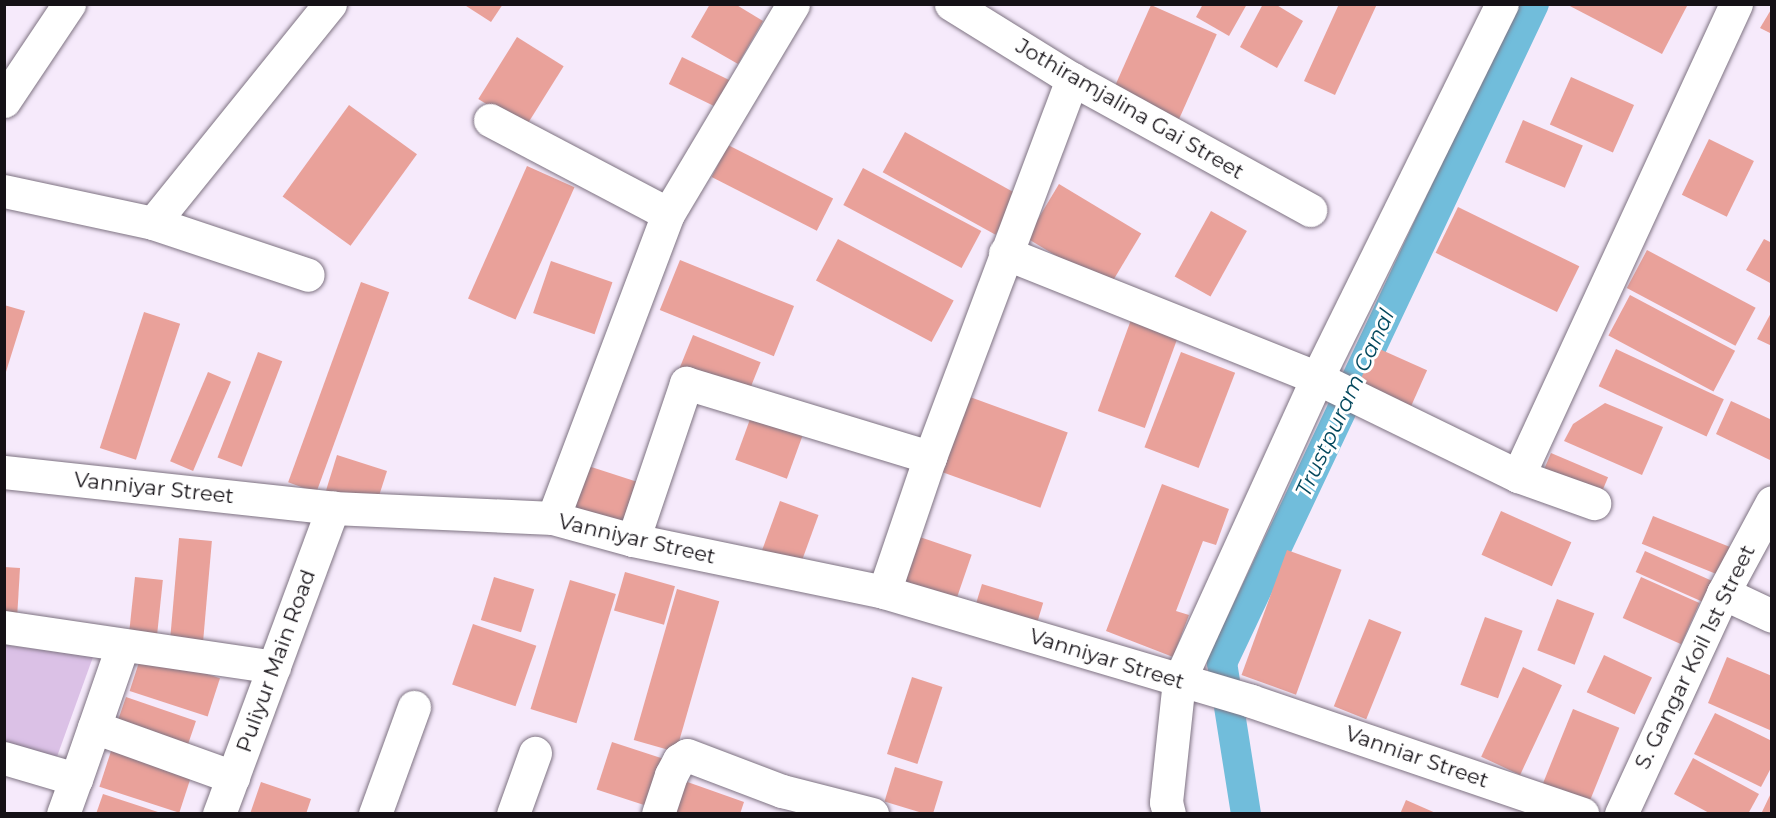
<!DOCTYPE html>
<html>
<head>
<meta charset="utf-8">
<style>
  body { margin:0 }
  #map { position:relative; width:1776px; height:818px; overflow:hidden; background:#f6eafb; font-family:Montserrat,sans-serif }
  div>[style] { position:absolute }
  .green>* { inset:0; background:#dbc1e6 }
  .canal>* { height:30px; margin:-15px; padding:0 15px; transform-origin:15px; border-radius:15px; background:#71bddb }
  .building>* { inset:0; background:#e9a19a; transform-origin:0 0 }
  .roads { filter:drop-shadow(0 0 2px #7e7382) drop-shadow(0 0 2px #7e7382) }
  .street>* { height:33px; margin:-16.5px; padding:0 16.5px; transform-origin:16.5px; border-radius:16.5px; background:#fff }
  .secondary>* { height:33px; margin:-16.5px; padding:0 16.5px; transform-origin:16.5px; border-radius:16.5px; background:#fff }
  span { translate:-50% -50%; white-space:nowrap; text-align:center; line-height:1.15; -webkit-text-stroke:6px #fff; paint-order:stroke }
  .street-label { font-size:21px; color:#151116 }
  .water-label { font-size:22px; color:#04485d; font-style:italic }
  .frame { position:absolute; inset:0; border:6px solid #151116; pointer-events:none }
</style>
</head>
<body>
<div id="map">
  <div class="green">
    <div style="clip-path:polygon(5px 645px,93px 657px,54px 765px,5px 748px)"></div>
  </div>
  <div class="canal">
    <div style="left:1246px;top:814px;width:153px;rotate:-99deg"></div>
    <div style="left:1222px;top:663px;width:729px;rotate:-64.67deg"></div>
  </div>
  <div class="building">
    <div style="clip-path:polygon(463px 4px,503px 4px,491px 22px)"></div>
    <div style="clip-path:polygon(710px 4px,735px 4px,763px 21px,738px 64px,691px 37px)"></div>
    <div style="clip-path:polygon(1203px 4px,1247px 4px,1229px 36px,1196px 17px)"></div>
    <div style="clip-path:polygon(1263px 4px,1275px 4px,1303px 21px,1277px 68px,1240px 47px)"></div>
    <div style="clip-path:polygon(1339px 4px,1377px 4px,1335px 95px,1304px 81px)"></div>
    <div style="clip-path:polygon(1566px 4px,1683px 4px,1687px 6px,1662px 54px)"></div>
    <div style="left:1151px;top:5px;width:72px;height:96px;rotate:24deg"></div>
    <div style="clip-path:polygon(1772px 8px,1772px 34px,1760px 28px)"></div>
    <div style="left:517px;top:37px;width:55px;height:73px;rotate:32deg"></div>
    <div style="left:682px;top:57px;width:57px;height:30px;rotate:26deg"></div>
    <div style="left:1571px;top:77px;width:69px;height:52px;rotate:24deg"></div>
    <div style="left:349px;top:105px;width:84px;height:113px;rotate:36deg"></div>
    <div style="left:1523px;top:120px;width:65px;height:46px;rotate:23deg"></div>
    <div style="left:905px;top:132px;width:129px;height:46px;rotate:29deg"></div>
    <div style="left:1709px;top:139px;width:50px;height:62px;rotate:26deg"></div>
    <div style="left:728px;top:145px;width:118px;height:36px;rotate:27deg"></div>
    <div style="left:527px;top:166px;width:52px;height:145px;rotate:24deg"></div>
    <div style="left:863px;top:168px;width:134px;height:42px;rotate:28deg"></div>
    <div style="left:1059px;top:184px;width:96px;height:63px;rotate:31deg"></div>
    <div style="left:1458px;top:207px;width:135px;height:51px;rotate:26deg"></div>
    <div style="left:1211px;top:211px;width:41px;height:75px;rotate:29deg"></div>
    <div style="left:838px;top:239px;width:131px;height:47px;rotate:28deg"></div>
    <div style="clip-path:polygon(1764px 239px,1772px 243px,1772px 284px,1746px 270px)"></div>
    <div style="left:1647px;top:250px;width:123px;height:43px;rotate:28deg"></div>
    <div style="left:680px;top:260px;width:123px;height:54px;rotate:22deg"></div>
    <div style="left:551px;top:261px;width:65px;height:55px;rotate:19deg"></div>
    <div style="left:361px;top:282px;width:30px;height:213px;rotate:20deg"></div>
    <div style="left:1630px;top:295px;width:119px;height:46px;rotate:28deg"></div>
    <div style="clip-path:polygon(4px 305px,25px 311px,5px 375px,4px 375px)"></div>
    <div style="clip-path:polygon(1772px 311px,1772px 346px,1757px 339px)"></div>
    <div style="left:144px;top:312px;width:38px;height:143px;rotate:18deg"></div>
    <div style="left:1132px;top:317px;width:50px;height:100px;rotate:20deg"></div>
    <div style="left:693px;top:335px;width:73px;height:37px;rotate:22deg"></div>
    <div style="left:1375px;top:347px;width:57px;height:46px;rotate:24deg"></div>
    <div style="left:1616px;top:349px;width:119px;height:41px;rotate:25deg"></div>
    <div style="left:258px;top:352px;width:26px;height:113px;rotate:21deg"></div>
    <div style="left:1181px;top:352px;width:58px;height:102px;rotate:21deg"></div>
    <div style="left:208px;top:372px;width:25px;height:97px;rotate:23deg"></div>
    <div style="left:970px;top:397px;width:104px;height:80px;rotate:20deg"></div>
    <div style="clip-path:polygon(1731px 401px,1772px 420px,1772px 461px,1716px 434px)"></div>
    <div style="clip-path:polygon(1605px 403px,1663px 427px,1642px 475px,1564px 441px,1573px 424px)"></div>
    <div style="left:753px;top:411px;width:55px;height:52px;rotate:20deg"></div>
    <div style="left:1551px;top:453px;width:62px;height:22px;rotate:23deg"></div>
    <div style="clip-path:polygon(337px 455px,387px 471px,378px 499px,324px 497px)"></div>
    <div style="left:579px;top:463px;width:60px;height:56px;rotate:18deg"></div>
    <div style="clip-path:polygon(1162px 484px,1229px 509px,1216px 545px,1203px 541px,1176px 611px,1189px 615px,1173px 657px,1106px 631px)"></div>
    <div style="left:780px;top:501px;width:41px;height:57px;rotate:20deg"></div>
    <div style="left:1501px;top:511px;width:77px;height:48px;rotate:24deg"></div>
    <div style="left:1653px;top:516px;width:87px;height:30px;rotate:22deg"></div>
    <div style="left:914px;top:535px;width:61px;height:56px;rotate:19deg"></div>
    <div style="left:179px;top:538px;width:33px;height:102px;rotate:5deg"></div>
    <div style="left:1287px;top:550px;width:58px;height:133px;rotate:20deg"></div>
    <div style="left:1645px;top:551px;width:78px;height:23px;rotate:24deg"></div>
    <div style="clip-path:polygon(4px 567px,20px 568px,17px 619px,4px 618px)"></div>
    <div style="left:625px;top:572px;width:52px;height:40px;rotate:16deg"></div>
    <div style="left:135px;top:577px;width:28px;height:58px;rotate:6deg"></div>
    <div style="left:494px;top:577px;width:42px;height:45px;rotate:17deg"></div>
    <div style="left:1641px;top:577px;width:64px;height:45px;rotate:24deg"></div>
    <div style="left:570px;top:580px;width:48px;height:135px;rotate:17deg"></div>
    <div style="left:982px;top:584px;width:64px;height:29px;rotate:17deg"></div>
    <div style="left:677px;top:589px;width:44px;height:157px;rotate:16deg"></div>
    <div style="left:1557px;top:599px;width:40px;height:55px;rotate:21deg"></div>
    <div style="left:1485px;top:617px;width:40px;height:72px;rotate:20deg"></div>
    <div style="left:1369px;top:619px;width:35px;height:94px;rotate:22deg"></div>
    <div style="left:473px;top:624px;width:67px;height:64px;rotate:19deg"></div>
    <div style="left:142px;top:653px;width:82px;height:40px;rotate:18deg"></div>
    <div style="left:1604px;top:655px;width:53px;height:41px;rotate:25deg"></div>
    <div style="clip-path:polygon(1727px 657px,1772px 676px,1772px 731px,1708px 703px)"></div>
    <div style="left:1523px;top:667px;width:43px;height:99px;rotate:25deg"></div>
    <div style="left:912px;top:677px;width:32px;height:81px;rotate:18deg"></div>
    <div style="left:126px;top:697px;width:74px;height:31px;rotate:19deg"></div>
    <div style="left:1573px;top:709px;width:50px;height:87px;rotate:22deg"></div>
    <div style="clip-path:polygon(1715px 713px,1772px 741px,1772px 766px,1761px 787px,1694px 754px)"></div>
    <div style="left:612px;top:742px;width:62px;height:50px;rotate:18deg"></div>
    <div style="left:113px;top:745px;width:84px;height:44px;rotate:18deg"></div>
    <div style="clip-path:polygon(1693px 758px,1759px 794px,1748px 814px,1711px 814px,1674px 794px)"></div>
    <div style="left:895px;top:767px;width:50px;height:36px;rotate:17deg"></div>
    <div style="clip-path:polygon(679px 779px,744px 802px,740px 814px,667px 814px)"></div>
    <div style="clip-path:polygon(261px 782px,311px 799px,306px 814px,250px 814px)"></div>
    <div style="clip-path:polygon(1772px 791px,1772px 814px,1761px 814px)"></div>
    <div style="clip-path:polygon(103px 794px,161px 813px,161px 814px,96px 814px)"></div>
    <div style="clip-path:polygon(1406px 800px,1438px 814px,1400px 814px)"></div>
  </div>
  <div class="roads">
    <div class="street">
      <div style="left:951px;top:4px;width:142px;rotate:31.8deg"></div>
      <div style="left:1072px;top:79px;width:272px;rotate:28.8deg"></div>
      <div style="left:4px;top:101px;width:117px;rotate:-56.2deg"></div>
      <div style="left:490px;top:120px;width:201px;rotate:27.8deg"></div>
      <div style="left:4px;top:191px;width:152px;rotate:12.1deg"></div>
      <div style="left:153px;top:223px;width:163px;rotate:18.5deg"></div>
      <div style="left:153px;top:223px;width:282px;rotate:-51.1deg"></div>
      <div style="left:1005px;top:253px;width:336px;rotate:21.8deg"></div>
      <div style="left:1317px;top:378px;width:224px;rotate:26deg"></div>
      <div style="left:1518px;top:476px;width:81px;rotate:19.6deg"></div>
      <div style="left:1518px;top:476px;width:520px;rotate:-65.21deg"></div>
      <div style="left:553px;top:518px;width:325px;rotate:-69.3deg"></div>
      <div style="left:668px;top:214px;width:244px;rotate:-59.2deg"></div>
      <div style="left:633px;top:540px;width:166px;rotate:-71.3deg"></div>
      <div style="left:686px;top:383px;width:255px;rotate:16.9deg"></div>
      <div style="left:884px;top:592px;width:143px;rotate:-71.2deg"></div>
      <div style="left:930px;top:457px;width:404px;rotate:-69.4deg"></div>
      <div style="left:1723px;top:593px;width:54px;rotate:25.1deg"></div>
      <div style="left:4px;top:627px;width:273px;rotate:8.4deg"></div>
      <div style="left:1179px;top:681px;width:333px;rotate:-65.5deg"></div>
      <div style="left:1317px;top:378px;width:417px;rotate:-63.7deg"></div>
      <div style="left:94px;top:727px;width:148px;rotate:19.8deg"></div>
      <div style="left:4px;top:758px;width:75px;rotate:16.3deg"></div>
      <div style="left:76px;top:779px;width:140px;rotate:-70.8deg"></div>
      <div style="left:63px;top:814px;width:37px;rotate:-70deg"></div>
      <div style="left:375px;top:814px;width:114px;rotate:-70deg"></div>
      <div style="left:513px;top:814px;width:65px;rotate:-70.2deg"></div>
      <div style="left:658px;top:814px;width:41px;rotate:-71.6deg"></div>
      <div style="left:671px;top:775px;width:17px;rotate:-62deg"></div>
      <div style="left:679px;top:760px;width:9px;rotate:-32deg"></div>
      <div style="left:687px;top:755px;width:102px;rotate:20.8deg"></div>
      <div style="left:782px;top:791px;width:93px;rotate:14.3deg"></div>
      <div style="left:1621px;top:814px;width:243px;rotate:-65.2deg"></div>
      <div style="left:1723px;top:593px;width:103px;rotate:-61.7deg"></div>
    </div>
    <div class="secondary">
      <div style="left:4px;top:472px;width:331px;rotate:6.2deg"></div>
      <div style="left:333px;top:508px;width:220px;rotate:2.6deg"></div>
      <div style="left:553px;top:518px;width:83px;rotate:15.4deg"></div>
      <div style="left:633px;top:540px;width:256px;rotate:11.7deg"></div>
      <div style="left:884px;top:592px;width:383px;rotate:16.5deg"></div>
      <div style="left:1251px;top:701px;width:350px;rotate:18.8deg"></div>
      <div style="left:219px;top:814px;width:327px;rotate:-69.6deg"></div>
      <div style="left:1169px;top:814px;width:12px;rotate:-104deg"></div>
      <div style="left:1166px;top:802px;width:122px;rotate:-83.9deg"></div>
    </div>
  </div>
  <div class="street-label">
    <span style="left:1130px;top:109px;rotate:30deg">Jothiramjalina Gai Street</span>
    <span style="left:154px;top:488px;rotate:6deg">Vanniyar Street</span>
    <span style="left:637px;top:539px;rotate:13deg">Vanniyar Street</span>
    <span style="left:1695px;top:657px;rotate:-64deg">S. Gangar Koil 1st Street</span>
    <span style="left:1107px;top:659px;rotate:17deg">Vanniyar Street</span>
    <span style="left:276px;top:661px;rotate:-70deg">Puliyur Main Road</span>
    <span style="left:1417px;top:757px;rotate:19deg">Vanniar Street</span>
  </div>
  <div class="water-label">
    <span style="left:1345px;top:403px;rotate:-65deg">Trustpuram Canal</span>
  </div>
  <div class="frame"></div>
</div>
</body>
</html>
